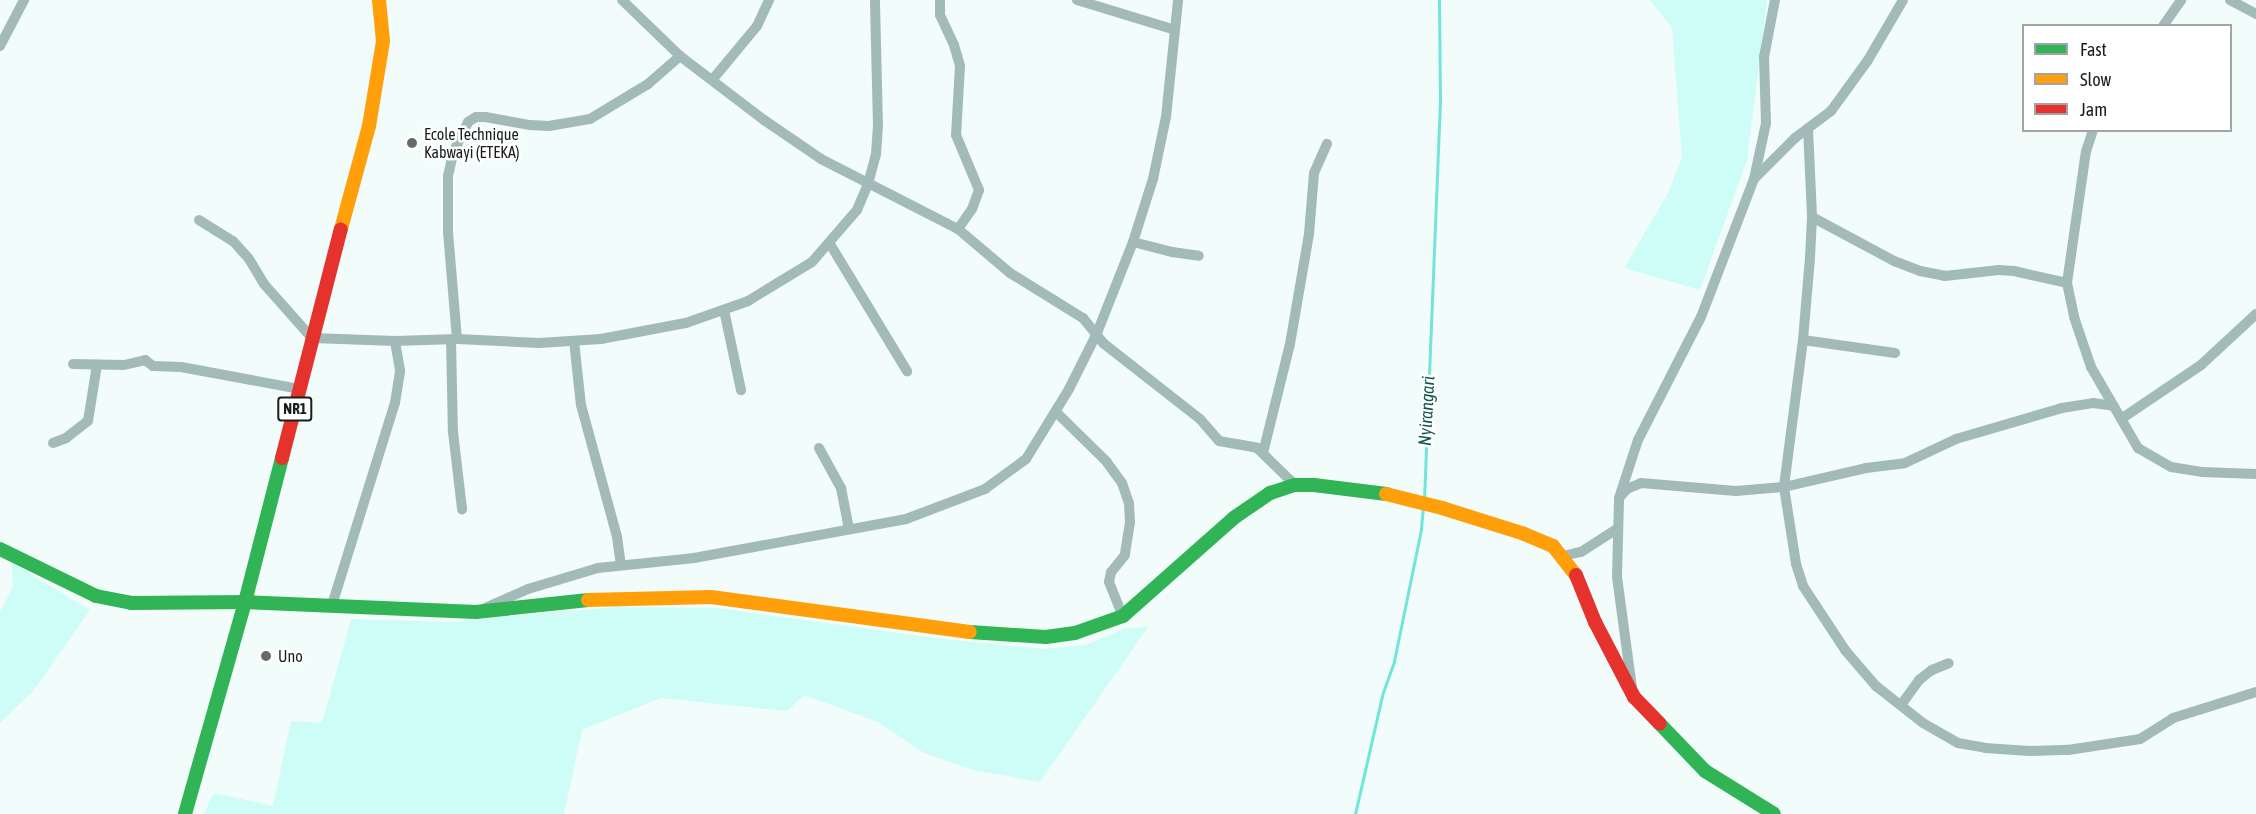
<!DOCTYPE html>
<style>
body{margin:0}
#map{position:relative;width:2256px;height:814px;overflow:hidden;background:#f2fcfa;font-family:"Asap Condensed",sans-serif}
div>[style]{position:absolute}
.green>*{inset:0;background:#cefdf7}
.stream>*{height:3px;margin:-1.5px;padding:0 1.5px;transform-origin:1.5px;border-radius:1.5px;background:#72e5db}
.street>*{height:10px;margin:-5px;padding:0 5px;transform-origin:5px;border-radius:5px;background:#a2bbb9}
.fast>*{height:14px;margin:-7px;padding:0 7px;transform-origin:7px;border-radius:7px;background:#30b455}
.slow>*{height:14px;margin:-7px;padding:0 7px;transform-origin:7px;border-radius:7px;background:#ff9f0a}
.jam>*{height:14px;margin:-7px;padding:0 7px;transform-origin:7px;border-radius:7px;background:#e5322d}
.dots>*{width:16px;height:16px;translate:-50% -50%;box-sizing:border-box;border:3px solid #fff;border-radius:50%}
span{translate:-50% -50%;white-space:nowrap;text-align:center;line-height:1.15;-webkit-text-stroke:5px #fff;paint-order:stroke}
.shield-label span{padding:2px 4px;background:#fff;border:2px solid;border-radius:4px;-webkit-text-stroke-width:0}
.shield-label{font-size:15px;color:#181d1d;font-weight:700}
.poi-label{font-size:16px;color:#181d1d}
.left{translate:0 -50%;text-align:left}
.water-label{font-size:18px;color:#145550;font-style:italic}
.legend{position:absolute;left:2022px;top:24px;width:210px;height:108px;box-sizing:border-box;background:#fff;border:2px solid #a3a5a5;margin:0;padding:8px 10px;list-style:none;font-size:18px;color:#181d1d}
.legend li{display:flex;align-items:center;gap:12px;height:30px}
.legend b{width:30px;border:2px solid #a3a5a5}
</style>
<div id="map">
<div class="green">
<div style="clip-path:polygon(1650px 0,1767px 0,1747px 160px,1700px 290px,1624px 268px,1668px 193px,1682px 157px,1672px 28px)"></div>
<div style="clip-path:polygon(12px 563px,90px 610px,34px 690px,0 723px,0 613px,13px 586px)"></div>
<div style="clip-path:polygon(615px 607px,717px 608px,935px 638px,1044px 649px,1085px 645px,1126px 628px,1148px 627px,1040px 782px,973px 770px,924px 753px,878px 722px,804px 695px,787px 711px,661px 698px,582px 730px,564px 814px,204px 814px,214px 793px,273px 806px,291px 721px,322px 723px,351px 619px,451px 622px)"></div>
</div>
<div class="stream">
<div style="left:1424px;top:499px;width:399px;rotate:-87.7deg"></div>
<div style="left:1440px;top:100px;width:100px;rotate:-90.6deg"></div>
<div style="left:1355px;top:814px;width:125px;rotate:-77.1deg"></div>
<div style="left:1383px;top:692px;width:33px;rotate:-70deg"></div>
<div style="left:1394px;top:661px;width:135px;rotate:-78.4deg"></div>
<div style="left:1421px;top:529px;width:21px;rotate:-85deg"></div>
</div>
<div class="street">
<div style="left:622px;top:0;width:81px;rotate:44deg"></div>
<div style="left:680px;top:56px;width:106px;rotate:37.3deg"></div>
<div style="left:764px;top:120px;width:69px;rotate:34.4deg"></div>
<div style="left:821px;top:159px;width:154px;rotate:27.1deg"></div>
<div style="left:958px;top:229px;width:68px;rotate:40.2deg"></div>
<div style="left:1010px;top:273px;width:86px;rotate:31.7deg"></div>
<div style="left:1083px;top:318px;width:32px;rotate:51deg"></div>
<div style="left:1103px;top:343px;width:123px;rotate:38.1deg"></div>
<div style="left:1200px;top:419px;width:29px;rotate:49deg"></div>
<div style="left:1219px;top:441px;width:39px;rotate:10deg"></div>
<div style="left:1257px;top:448px;width:53px;rotate:44.2deg"></div>
<div style="left:940px;top:0;width:15px;rotate:90deg"></div>
<div style="left:940px;top:15px;width:33px;rotate:65deg"></div>
<div style="left:954px;top:45px;width:22px;rotate:74deg"></div>
<div style="left:960px;top:66px;width:69px;rotate:93.3deg"></div>
<div style="left:956px;top:135px;width:60px;rotate:67.3deg"></div>
<div style="left:979px;top:190px;width:20px;rotate:110deg"></div>
<div style="left:972px;top:209px;width:24px;rotate:125deg"></div>
<div style="left:1077px;top:0;width:102px;rotate:17deg"></div>
<div style="left:2230px;top:0;width:30px;rotate:28deg"></div>
<div style="left:2163px;top:26px;width:32px;rotate:-55deg"></div>
<div style="left:0;top:46px;width:52px;rotate:-62.4deg"></div>
<div style="left:713px;top:79px;width:69px;rotate:-50.3deg"></div>
<div style="left:757px;top:26px;width:29px;rotate:-65deg"></div>
<div style="left:1808px;top:128px;width:89px;rotate:87.4deg"></div>
<div style="left:1812px;top:217px;width:41px;rotate:92.8deg"></div>
<div style="left:1810px;top:258px;width:82px;rotate:94.9deg"></div>
<div style="left:1803px;top:340px;width:148px;rotate:97.4deg"></div>
<div style="left:1784px;top:487px;width:78px;rotate:81.1deg"></div>
<div style="left:1796px;top:564px;width:23px;rotate:72deg"></div>
<div style="left:1803px;top:586px;width:77px;rotate:56.7deg"></div>
<div style="left:1845px;top:650px;width:48px;rotate:49.3deg"></div>
<div style="left:1876px;top:686px;width:60px;rotate:38.2deg"></div>
<div style="left:1923px;top:723px;width:40px;rotate:29.7deg"></div>
<div style="left:1958px;top:743px;width:27px;rotate:10deg"></div>
<div style="left:1985px;top:748px;width:45px;rotate:3.8deg"></div>
<div style="left:2030px;top:751px;width:38px;rotate:-2deg"></div>
<div style="left:2068px;top:750px;width:73px;rotate:-8.7deg"></div>
<div style="left:2140px;top:739px;width:39px;rotate:-32deg"></div>
<div style="left:2173px;top:718px;width:87px;rotate:-17.4deg"></div>
<div style="left:2093px;top:130px;width:22px;rotate:108deg"></div>
<div style="left:2086px;top:151px;width:133px;rotate:98.2deg"></div>
<div style="left:2067px;top:283px;width:35px;rotate:78deg"></div>
<div style="left:2074px;top:317px;width:53px;rotate:71.2deg"></div>
<div style="left:2091px;top:367px;width:94px;rotate:59.9deg"></div>
<div style="left:2138px;top:448px;width:38px;rotate:30deg"></div>
<div style="left:2171px;top:467px;width:31px;rotate:9deg"></div>
<div style="left:2202px;top:472px;width:54px;rotate:2.1deg"></div>
<div style="left:1754px;top:179px;width:58px;rotate:-45deg"></div>
<div style="left:1795px;top:138px;width:45px;rotate:-36.9deg"></div>
<div style="left:1831px;top:111px;width:63px;rotate:-54deg"></div>
<div style="left:1868px;top:60px;width:69px;rotate:-59.7deg"></div>
<div style="left:1812px;top:217px;width:93px;rotate:28.2deg"></div>
<div style="left:1894px;top:261px;width:28px;rotate:21deg"></div>
<div style="left:1920px;top:271px;width:25px;rotate:11deg"></div>
<div style="left:1945px;top:276px;width:54px;rotate:-6.3deg"></div>
<div style="left:1999px;top:270px;width:15px;rotate:4deg"></div>
<div style="left:2014px;top:271px;width:54px;rotate:12.8deg"></div>
<div style="left:199px;top:220px;width:40px;rotate:32deg"></div>
<div style="left:233px;top:241px;width:24px;rotate:48deg"></div>
<div style="left:249px;top:259px;width:29px;rotate:59deg"></div>
<div style="left:264px;top:284px;width:72px;rotate:48.4deg"></div>
<div style="left:312px;top:338px;width:83px;rotate:2.1deg"></div>
<div style="left:395px;top:341px;width:62px;rotate:-1.8deg"></div>
<div style="left:457px;top:339px;width:82px;rotate:2.8deg"></div>
<div style="left:539px;top:343px;width:62px;rotate:-3.7deg"></div>
<div style="left:601px;top:339px;width:86px;rotate:-10.7deg"></div>
<div style="left:686px;top:323px;width:66px;rotate:-19.5deg"></div>
<div style="left:748px;top:301px;width:75px;rotate:-31.4deg"></div>
<div style="left:812px;top:262px;width:69px;rotate:-49.1deg"></div>
<div style="left:857px;top:210px;width:28px;rotate:-67deg"></div>
<div style="left:868px;top:184px;width:31px;rotate:-75deg"></div>
<div style="left:876px;top:154px;width:28px;rotate:-86deg"></div>
<div style="left:878px;top:126px;width:126px;rotate:-91.4deg"></div>
<div style="left:1133px;top:242px;width:40px;rotate:14.4deg"></div>
<div style="left:1172px;top:252px;width:27px;rotate:8deg"></div>
<div style="left:830px;top:244px;width:149px;rotate:58.8deg"></div>
<div style="left:724px;top:310px;width:82px;rotate:78deg"></div>
<div style="left:457px;top:339px;width:108px;rotate:-94.8deg"></div>
<div style="left:448px;top:231px;width:55px;rotate:-90deg"></div>
<div style="left:448px;top:176px;width:26px;rotate:-77deg"></div>
<div style="left:454px;top:151px;width:32px;rotate:-64deg"></div>
<div style="left:468px;top:122px;width:9px;rotate:-32deg"></div>
<div style="left:476px;top:117px;width:9px"></div>
<div style="left:485px;top:117px;width:46px;rotate:10.1deg"></div>
<div style="left:530px;top:125px;width:19px;rotate:3deg"></div>
<div style="left:549px;top:126px;width:42px;rotate:-9.7deg"></div>
<div style="left:590px;top:119px;width:68px;rotate:-31.1deg"></div>
<div style="left:648px;top:84px;width:43px;rotate:-41.2deg"></div>
<div style="left:451px;top:340px;width:92px;rotate:88.8deg"></div>
<div style="left:453px;top:432px;width:78px;rotate:83.3deg"></div>
<div style="left:1803px;top:340px;width:93px;rotate:8deg"></div>
<div style="left:574px;top:341px;width:64px;rotate:83.8deg"></div>
<div style="left:581px;top:405px;width:137px;rotate:74.7deg"></div>
<div style="left:617px;top:537px;width:27px;rotate:82deg"></div>
<div style="left:73px;top:364px;width:51px;rotate:1.1deg"></div>
<div style="left:124px;top:365px;width:22px;rotate:-13deg"></div>
<div style="left:145px;top:360px;width:10px;rotate:37deg"></div>
<div style="left:153px;top:366px;width:28px;rotate:2deg"></div>
<div style="left:181px;top:367px;width:121px;rotate:10.5deg"></div>
<div style="left:1056px;top:412px;width:70px;rotate:44.4deg"></div>
<div style="left:1106px;top:461px;width:27px;rotate:54deg"></div>
<div style="left:1122px;top:483px;width:21px;rotate:71deg"></div>
<div style="left:1129px;top:503px;width:19px;rotate:87deg"></div>
<div style="left:1130px;top:522px;width:33px;rotate:99deg"></div>
<div style="left:1125px;top:555px;width:22px;rotate:129deg"></div>
<div style="left:1111px;top:572px;width:10px;rotate:101deg"></div>
<div style="left:1109px;top:582px;width:37px;rotate:68deg"></div>
<div style="left:2121px;top:419px;width:97px;rotate:-34deg"></div>
<div style="left:2201px;top:365px;width:75px;rotate:-42.8deg"></div>
<div style="left:53px;top:443px;width:14px;rotate:-21deg"></div>
<div style="left:66px;top:438px;width:28px;rotate:-38deg"></div>
<div style="left:88px;top:421px;width:57px;rotate:-80.9deg"></div>
<div style="left:819px;top:448px;width:46px;rotate:61.2deg"></div>
<div style="left:841px;top:488px;width:42px;rotate:79deg"></div>
<div style="left:1263px;top:453px;width:112px;rotate:-76.1deg"></div>
<div style="left:1290px;top:344px;width:112px;rotate:-80.2deg"></div>
<div style="left:1309px;top:234px;width:61px;rotate:-85.3deg"></div>
<div style="left:1314px;top:173px;width:32px;rotate:-66deg"></div>
<div style="left:1619px;top:498px;width:12px;rotate:-48deg"></div>
<div style="left:1627px;top:489px;width:15px;rotate:-23deg"></div>
<div style="left:1641px;top:483px;width:95px;rotate:4.8deg"></div>
<div style="left:1736px;top:491px;width:48px;rotate:-4.8deg"></div>
<div style="left:1784px;top:487px;width:84px;rotate:-13deg"></div>
<div style="left:1866px;top:468px;width:39px;rotate:-7deg"></div>
<div style="left:1905px;top:463px;width:56px;rotate:-25.2deg"></div>
<div style="left:1956px;top:439px;width:110px;rotate:-16.3deg"></div>
<div style="left:2062px;top:408px;width:31px;rotate:-9deg"></div>
<div style="left:2093px;top:403px;width:21px;rotate:8deg"></div>
<div style="left:1563px;top:556px;width:18px;rotate:-13deg"></div>
<div style="left:1581px;top:552px;width:43px;rotate:-32.6deg"></div>
<div style="left:332px;top:605px;width:212px;rotate:-72.7deg"></div>
<div style="left:395px;top:403px;width:33px;rotate:-81deg"></div>
<div style="left:400px;top:370px;width:29px;rotate:-100deg"></div>
<div style="left:485px;top:608px;width:47px;rotate:-23.8deg"></div>
<div style="left:528px;top:589px;width:73px;rotate:-16.7deg"></div>
<div style="left:598px;top:568px;width:97px;rotate:-5.9deg"></div>
<div style="left:694px;top:558px;width:216px;rotate:-10.4deg"></div>
<div style="left:906px;top:519px;width:85px;rotate:-20.8deg"></div>
<div style="left:985px;top:489px;width:51px;rotate:-36.2deg"></div>
<div style="left:1026px;top:459px;width:82px;rotate:-58.4deg"></div>
<div style="left:1069px;top:389px;width:63px;rotate:-63.4deg"></div>
<div style="left:1097px;top:333px;width:98px;rotate:-68.4deg"></div>
<div style="left:1133px;top:242px;width:66px;rotate:-72.4deg"></div>
<div style="left:1153px;top:179px;width:63px;rotate:-78.2deg"></div>
<div style="left:1166px;top:117px;width:118px;rotate:-84.1deg"></div>
<div style="left:1632px;top:688px;width:112px;rotate:-97.7deg"></div>
<div style="left:1617px;top:577px;width:79px;rotate:-88.5deg"></div>
<div style="left:1619px;top:498px;width:61px;rotate:-71.9deg"></div>
<div style="left:1638px;top:440px;width:138px;rotate:-62.9deg"></div>
<div style="left:1701px;top:317px;width:148px;rotate:-69deg"></div>
<div style="left:1754px;top:179px;width:57px;rotate:-77.9deg"></div>
<div style="left:1766px;top:123px;width:66px;rotate:-91.7deg"></div>
<div style="left:1764px;top:57px;width:58px;rotate:-79.1deg"></div>
<div style="left:1901px;top:705px;width:31px;rotate:-54deg"></div>
<div style="left:1919px;top:680px;width:16px;rotate:-38deg"></div>
<div style="left:1932px;top:670px;width:18px;rotate:-22deg"></div>
</div>
<div class="fast">
<div style="left:0;top:549px;width:107px;rotate:26.1deg"></div>
<div style="left:96px;top:596px;width:36px;rotate:11deg"></div>
<div style="left:131px;top:603px;width:114px;rotate:-0.5deg"></div>
<div style="left:245px;top:602px;width:231px;rotate:2.5deg"></div>
<div style="left:476px;top:612px;width:113px;rotate:-6.1deg"></div>
<div style="left:970px;top:632px;width:76px;rotate:3.8deg"></div>
<div style="left:1046px;top:637px;width:29px;rotate:-8deg"></div>
<div style="left:1075px;top:633px;width:51px;rotate:-19.5deg"></div>
<div style="left:1123px;top:616px;width:149px;rotate:-41.5deg"></div>
<div style="left:1235px;top:517px;width:42px;rotate:-34.4deg"></div>
<div style="left:1270px;top:493px;width:26px;rotate:-18deg"></div>
<div style="left:1295px;top:485px;width:19px"></div>
<div style="left:1314px;top:485px;width:73px;rotate:7.1deg"></div>
<div style="left:1660px;top:724px;width:65px;rotate:46.2deg"></div>
<div style="left:1705px;top:771px;width:81px;rotate:31.9deg"></div>
<div style="left:185px;top:814px;width:220px;rotate:-74.2deg"></div>
<div style="left:245px;top:602px;width:149px;rotate:-75.6deg"></div>
</div>
<div class="slow">
<div style="left:341px;top:229px;width:107px;rotate:-74.8deg"></div>
<div style="left:369px;top:126px;width:86px;rotate:-80.6deg"></div>
<div style="left:383px;top:41px;width:41px;rotate:-95.6deg"></div>
<div style="left:1386px;top:494px;width:58px;rotate:14deg"></div>
<div style="left:1442px;top:508px;width:84px;rotate:17.4deg"></div>
<div style="left:1522px;top:533px;width:34px;rotate:23deg"></div>
<div style="left:1553px;top:546px;width:37px;rotate:52deg"></div>
<div style="left:588px;top:600px;width:123px;rotate:-1.4deg"></div>
<div style="left:711px;top:597px;width:261px;rotate:7.7deg"></div>
</div>
<div class="jam">
<div style="left:282px;top:458px;width:236px;rotate:-75.6deg"></div>
<div style="left:1576px;top:575px;width:51px;rotate:68deg"></div>
<div style="left:1595px;top:622px;width:85px;rotate:62.5deg"></div>
<div style="left:1634px;top:697px;width:37px;rotate:46deg"></div>
</div>
<div class="dots">
<div style="left:412px;top:143px;background:#646b6a"></div>
<div style="left:266px;top:656px;background:#646b6a"></div>
</div>
<div class="shield-label">
<span style="left:295px;top:409px">NR1</span>
</div>
<div class="poi-label">
<span class="left" style="left:424px;top:143px">Ecole Technique<br>Kabwayi (ETEKA)</span>
<span class="left" style="left:278px;top:656px">Uno</span>
</div>
<div class="water-label">
<span style="left:1427px;top:411px;rotate:-87deg">Nyirangari</span>
</div>
<ul class="legend">
<li><b style="height:8px;background:#30b455"></b>Fast</li>
<li><b style="height:8px;background:#ff9f0a"></b>Slow</li>
<li><b style="height:8px;background:#e5322d"></b>Jam</li>
</ul>
</div>
